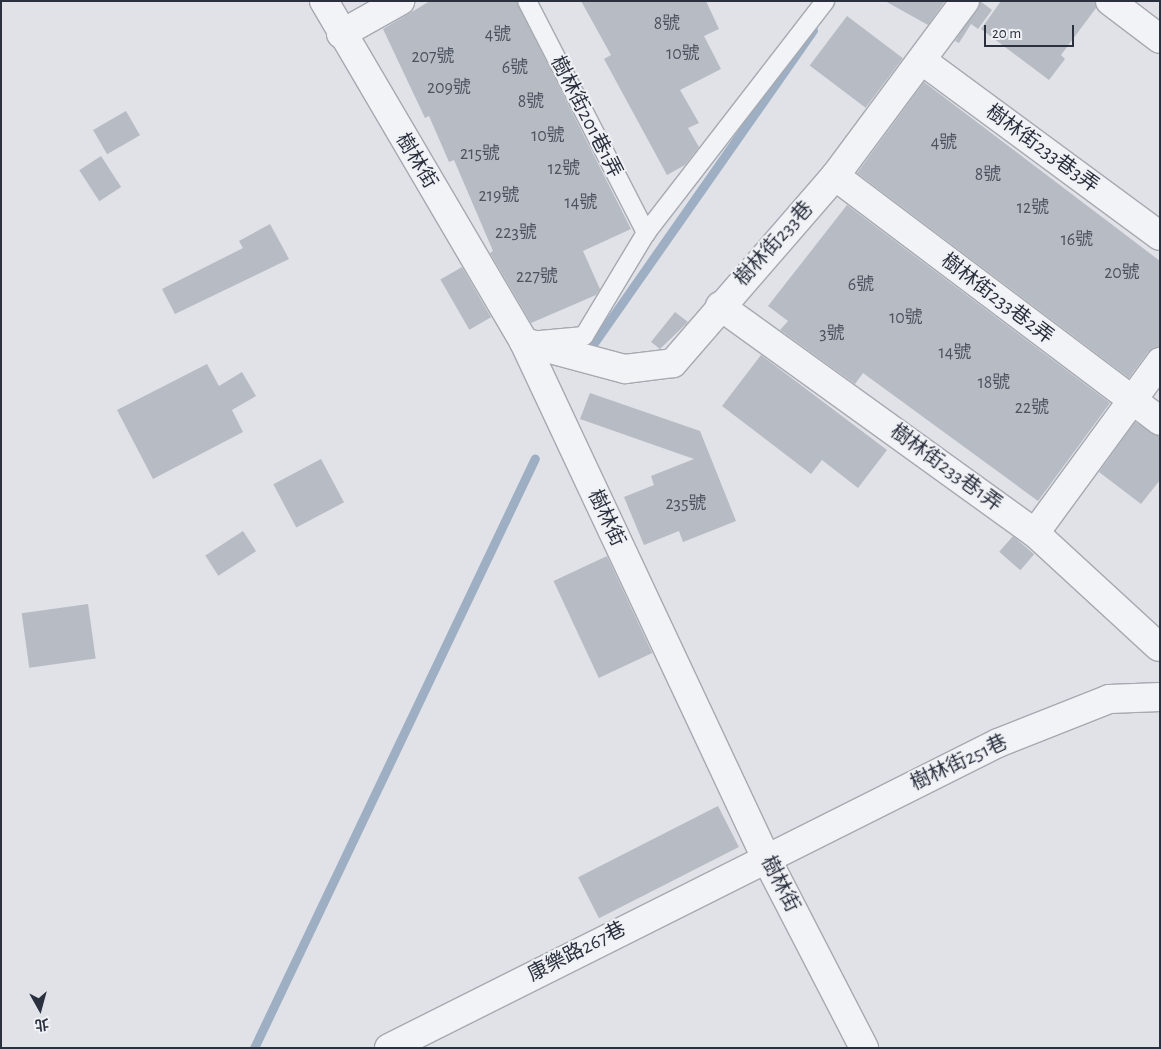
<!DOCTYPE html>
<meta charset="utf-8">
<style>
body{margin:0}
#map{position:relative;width:1161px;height:1049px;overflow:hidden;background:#e0e2e7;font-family:"Alegreya Sans","Noto Sans TC",sans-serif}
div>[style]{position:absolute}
.stream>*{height:9px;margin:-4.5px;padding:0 4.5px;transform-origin:4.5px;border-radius:4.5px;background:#9eafc4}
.building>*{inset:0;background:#b7bbc4;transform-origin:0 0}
.roads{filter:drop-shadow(1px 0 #a6a9b1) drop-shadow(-1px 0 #a6a9b1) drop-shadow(0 1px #a6a9b1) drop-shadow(0 -1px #a6a9b1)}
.service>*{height:18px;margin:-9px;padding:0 9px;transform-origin:9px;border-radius:9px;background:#f2f3f6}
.minor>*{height:28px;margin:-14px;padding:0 14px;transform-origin:14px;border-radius:14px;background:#f2f3f6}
span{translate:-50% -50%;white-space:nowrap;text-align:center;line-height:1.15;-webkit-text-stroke:4px #eff1f5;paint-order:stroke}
.number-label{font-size:18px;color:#4d535f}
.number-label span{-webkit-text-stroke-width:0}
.street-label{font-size:20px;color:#2a303d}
.frame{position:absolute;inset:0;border:2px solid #2a303d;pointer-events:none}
.north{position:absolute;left:15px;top:984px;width:50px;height:50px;-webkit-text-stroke:4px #eff1f5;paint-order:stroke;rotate:173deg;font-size:14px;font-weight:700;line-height:20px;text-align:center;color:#2a303d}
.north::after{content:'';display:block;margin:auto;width:18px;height:22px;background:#2a303d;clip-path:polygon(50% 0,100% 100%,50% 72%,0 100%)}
.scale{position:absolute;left:984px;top:25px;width:90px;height:22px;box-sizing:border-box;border:2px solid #2a303d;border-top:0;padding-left:6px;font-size:15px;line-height:18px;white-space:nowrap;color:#2a303d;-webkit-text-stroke:4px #eff1f5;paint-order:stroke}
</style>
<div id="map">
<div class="stream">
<div style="left:587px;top:353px;width:394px;rotate:-55deg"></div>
<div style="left:254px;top:1048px;width:653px;rotate:-64.53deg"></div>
</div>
<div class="building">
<div style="clip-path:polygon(430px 1px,516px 1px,631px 229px,583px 251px,600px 289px,596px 295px,531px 323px,490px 253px,493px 251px,454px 160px,449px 162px,429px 116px,425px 118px,383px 29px)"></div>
<div style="clip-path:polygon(581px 1px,706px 1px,719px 29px,704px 36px,721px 69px,680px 90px,699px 123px,688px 128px,699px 147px,685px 165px,667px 175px,604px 59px,611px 55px)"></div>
<div style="clip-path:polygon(885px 1px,945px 1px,928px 25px)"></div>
<div style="clip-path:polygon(980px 1px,992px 10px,978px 29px,971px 24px,959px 43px,955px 41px)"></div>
<div style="clip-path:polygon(1001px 1px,1095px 1px,1096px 8px,1061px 55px,1065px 59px,1049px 80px,981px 29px)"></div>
<div style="left:847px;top:16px;width:70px;height:62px;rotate:37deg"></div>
<div style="clip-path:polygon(924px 82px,1160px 261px,1160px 347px,1148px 352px,1129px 378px,857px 173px)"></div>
<div style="left:126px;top:111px;width:28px;height:38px;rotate:60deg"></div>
<div style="left:101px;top:156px;width:37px;height:26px;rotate:57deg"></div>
<div style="clip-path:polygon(847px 205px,1110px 403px,1038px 501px,863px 373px,855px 384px,780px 330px,788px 321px,768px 306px)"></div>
<div style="clip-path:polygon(270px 224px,289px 259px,175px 314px,162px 289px,243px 248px,239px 241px)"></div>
<div style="left:462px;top:267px;width:58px;height:25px;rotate:60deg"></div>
<div style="clip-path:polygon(675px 312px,688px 322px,660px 349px,651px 342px)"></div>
<div style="clip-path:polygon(761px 355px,887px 450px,858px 488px,822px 460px,811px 474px,722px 406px)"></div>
<div style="clip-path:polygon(207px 364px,219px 386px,242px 372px,256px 396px,232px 410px,243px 432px,153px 479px,117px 410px)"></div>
<div style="clip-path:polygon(590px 393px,700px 431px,736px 521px,683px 542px,679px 531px,644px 545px,624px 497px,654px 485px,651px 476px,694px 459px,580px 419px)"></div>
<div style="clip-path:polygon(1135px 422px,1160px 436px,1160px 480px,1141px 504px,1099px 472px)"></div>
<div style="left:321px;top:459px;width:49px;height:54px;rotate:62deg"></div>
<div style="left:243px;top:531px;width:24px;height:45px;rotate:57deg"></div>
<div style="left:1013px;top:536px;width:28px;height:21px;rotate:41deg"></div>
<div style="left:607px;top:556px;width:107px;height:59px;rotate:65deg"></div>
<div style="left:88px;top:604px;width:55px;height:67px;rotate:82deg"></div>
<div style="left:718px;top:806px;width:46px;height:157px;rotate:63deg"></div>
</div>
<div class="roads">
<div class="service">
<div style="left:527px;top:1px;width:261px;rotate:62.8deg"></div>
<div style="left:540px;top:340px;width:44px;rotate:-5.2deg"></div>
<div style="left:584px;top:336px;width:120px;rotate:-59deg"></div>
<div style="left:646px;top:233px;width:293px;rotate:-52.3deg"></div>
</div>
<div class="minor">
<div style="left:324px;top:1px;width:395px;rotate:59.6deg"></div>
<div style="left:524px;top:342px;width:568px;rotate:64.88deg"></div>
<div style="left:765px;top:856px;width:216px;rotate:62.7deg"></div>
<div style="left:1110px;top:1px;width:63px;rotate:37.2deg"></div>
<div style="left:341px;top:34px;width:68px;rotate:-29.2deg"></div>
<div style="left:924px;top:62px;width:293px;rotate:36.4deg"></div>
<div style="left:835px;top:176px;width:407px;rotate:37deg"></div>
<div style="left:720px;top:306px;width:388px;rotate:35.8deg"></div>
<div style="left:1035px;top:533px;width:168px;rotate:42.6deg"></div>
<div style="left:524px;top:342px;width:105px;rotate:15deg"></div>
<div style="left:625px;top:369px;width:48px;rotate:-7.1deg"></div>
<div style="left:673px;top:363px;width:247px;rotate:-49.1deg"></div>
<div style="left:835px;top:176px;width:218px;rotate:-53.4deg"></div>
<div style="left:1035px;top:533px;width:212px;rotate:-53.8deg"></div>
<div style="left:389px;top:1048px;width:681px;rotate:-26.6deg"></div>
<div style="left:998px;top:743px;width:119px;rotate:-21.6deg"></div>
<div style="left:1109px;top:699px;width:51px;rotate:-2.2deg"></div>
</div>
</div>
<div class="number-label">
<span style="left:667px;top:24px">8號</span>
<span style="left:498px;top:35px">4號</span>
<span style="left:683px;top:54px">10號</span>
<span style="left:433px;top:57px">207號</span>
<span style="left:515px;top:68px">6號</span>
<span style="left:449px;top:88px">209號</span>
<span style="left:531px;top:102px">8號</span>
<span style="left:548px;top:136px">10號</span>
<span style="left:944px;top:143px">4號</span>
<span style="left:480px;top:154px">215號</span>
<span style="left:564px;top:169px">12號</span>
<span style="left:988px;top:175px">8號</span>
<span style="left:499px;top:196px">219號</span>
<span style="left:581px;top:203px">14號</span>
<span style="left:1033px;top:208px">12號</span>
<span style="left:516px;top:233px">223號</span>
<span style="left:1077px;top:240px">16號</span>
<span style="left:1122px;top:273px">20號</span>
<span style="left:537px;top:277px">227號</span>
<span style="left:861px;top:285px">6號</span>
<span style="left:906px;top:318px">10號</span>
<span style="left:832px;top:334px">3號</span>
<span style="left:955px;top:353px">14號</span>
<span style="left:994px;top:383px">18號</span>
<span style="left:1032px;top:408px">22號</span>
<span style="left:686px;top:504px">235號</span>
</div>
<div class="street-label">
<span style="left:586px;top:117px;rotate:63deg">樹林街201巷1弄</span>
<span style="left:1042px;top:149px;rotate:36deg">樹林街233巷3弄</span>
<span style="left:416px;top:161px;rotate:59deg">樹林街</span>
<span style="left:774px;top:244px;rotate:-48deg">樹林街233巷</span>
<span style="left:997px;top:299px;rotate:37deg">樹林街233巷2弄</span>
<span style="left:946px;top:468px;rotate:36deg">樹林街233巷1弄</span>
<span style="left:606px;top:518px;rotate:65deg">樹林街</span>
<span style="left:959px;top:763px;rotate:-25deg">樹林街251巷</span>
<span style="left:780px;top:884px;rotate:63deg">樹林街</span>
<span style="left:577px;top:952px;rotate:-27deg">康樂路267巷</span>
</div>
<div class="frame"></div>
<div class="north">北</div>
<div class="scale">20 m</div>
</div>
